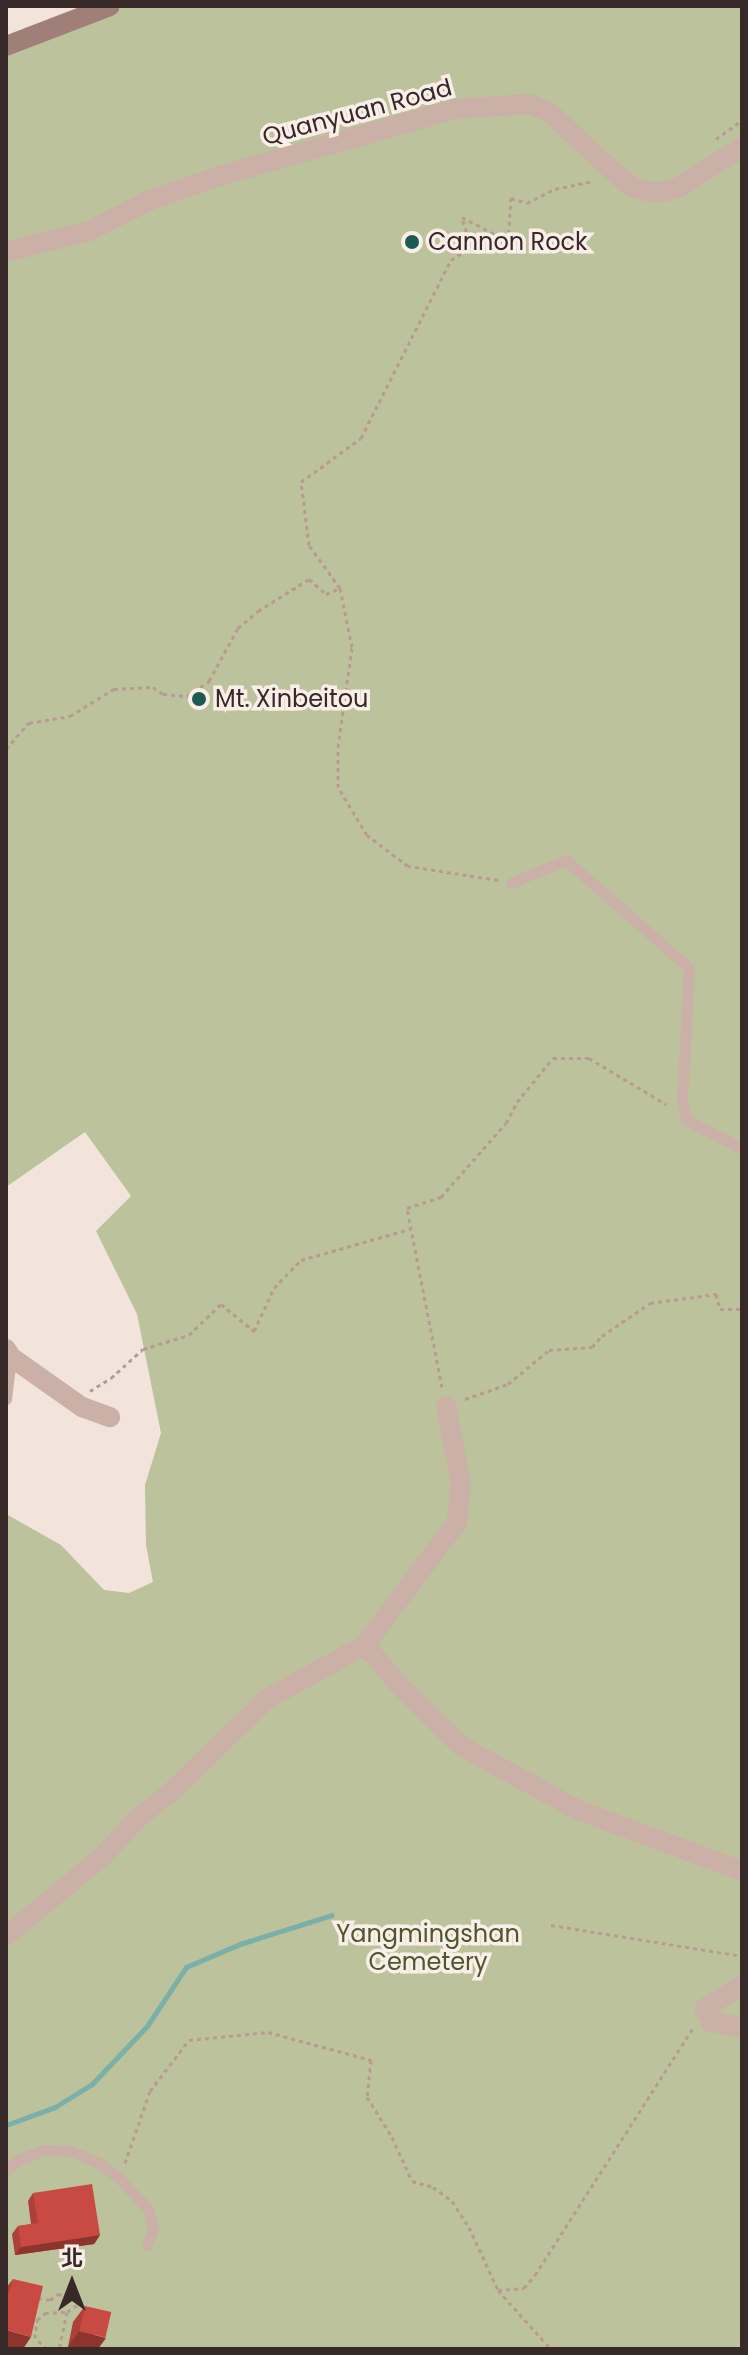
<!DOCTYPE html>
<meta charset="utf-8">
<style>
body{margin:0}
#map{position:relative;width:748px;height:2355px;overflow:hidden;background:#f2e3db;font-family:Poppins,"Noto Sans TC",sans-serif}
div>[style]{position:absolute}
.green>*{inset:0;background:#bcc29b}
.stream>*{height:5px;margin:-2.5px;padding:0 2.5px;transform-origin:2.5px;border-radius:2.5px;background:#79b0a8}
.path>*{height:3px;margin-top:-1.5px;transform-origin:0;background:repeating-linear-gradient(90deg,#b79a91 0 4px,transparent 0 8px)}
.lane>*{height:11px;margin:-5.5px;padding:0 5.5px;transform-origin:5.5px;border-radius:5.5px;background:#cbb0a7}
.street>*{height:20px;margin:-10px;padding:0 10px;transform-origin:10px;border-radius:10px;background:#cbb0a7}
.secondary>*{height:20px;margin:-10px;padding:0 10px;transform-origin:10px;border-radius:10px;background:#9f7f78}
.wall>*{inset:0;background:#ad4039}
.shaded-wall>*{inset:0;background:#8d342e}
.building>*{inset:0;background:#c94a42;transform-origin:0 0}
.dots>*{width:22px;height:22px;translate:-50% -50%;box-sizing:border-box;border:4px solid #faeee8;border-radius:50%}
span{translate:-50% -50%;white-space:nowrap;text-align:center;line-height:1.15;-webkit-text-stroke:7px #faeee8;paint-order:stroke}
.street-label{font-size:24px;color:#372928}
.poi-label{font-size:24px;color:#372928}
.left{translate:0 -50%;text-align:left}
.park-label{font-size:24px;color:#4e562b}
.frame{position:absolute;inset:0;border:8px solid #372928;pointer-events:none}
.north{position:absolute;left:32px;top:2243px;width:80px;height:80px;-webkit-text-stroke:6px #faeee8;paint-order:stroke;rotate:0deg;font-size:22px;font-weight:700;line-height:32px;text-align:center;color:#372928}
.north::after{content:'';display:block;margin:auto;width:28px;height:36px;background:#372928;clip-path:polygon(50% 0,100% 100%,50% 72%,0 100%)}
</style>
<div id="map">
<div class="green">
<div style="clip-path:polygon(126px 6px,742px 6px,742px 2349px,6px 2349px,6px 1514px,61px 1545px,104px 1590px,129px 1593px,153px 1582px,146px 1545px,145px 1485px,161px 1433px,137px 1314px,96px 1231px,131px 1196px,85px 1132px,6px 1187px,6px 51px)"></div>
</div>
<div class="stream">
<div style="left:6px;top:2125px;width:52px;rotate:-20.2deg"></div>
<div style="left:55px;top:2107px;width:44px;rotate:-31.9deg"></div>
<div style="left:92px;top:2084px;width:80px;rotate:-46.5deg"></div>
<div style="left:147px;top:2026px;width:71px;rotate:-56.5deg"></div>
<div style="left:186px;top:1967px;width:59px;rotate:-23.1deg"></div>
<div style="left:240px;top:1944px;width:96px;rotate:-17.5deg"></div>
</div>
<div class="path">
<div style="left:716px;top:139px;width:32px;rotate:-36deg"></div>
<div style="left:187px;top:696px;width:27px;rotate:-34deg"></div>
<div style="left:209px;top:681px;width:60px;rotate:-61.3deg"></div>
<div style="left:238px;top:628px;width:26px;rotate:-40deg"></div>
<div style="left:258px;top:611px;width:60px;rotate:-32.1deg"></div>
<div style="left:309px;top:579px;width:23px;rotate:41deg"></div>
<div style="left:326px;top:594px;width:15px;rotate:-23deg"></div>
<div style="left:6px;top:749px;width:35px;rotate:-49deg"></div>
<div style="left:29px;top:723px;width:42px;rotate:-9.7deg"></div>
<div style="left:70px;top:716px;width:52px;rotate:-31.5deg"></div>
<div style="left:114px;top:689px;width:39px;rotate:-3deg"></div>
<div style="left:153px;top:687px;width:12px;rotate:35deg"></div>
<div style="left:163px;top:694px;width:25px;rotate:5deg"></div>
<div style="left:498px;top:880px;width:91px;rotate:-171.2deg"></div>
<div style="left:408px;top:866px;width:51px;rotate:-142.9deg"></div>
<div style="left:367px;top:835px;width:56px;rotate:-121.1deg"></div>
<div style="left:338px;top:787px;width:40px;rotate:-90deg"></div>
<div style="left:338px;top:747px;width:101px;rotate:-82deg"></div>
<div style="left:352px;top:647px;width:60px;rotate:-101.5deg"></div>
<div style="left:340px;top:588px;width:53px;rotate:-125.8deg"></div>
<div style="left:309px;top:545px;width:64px;rotate:-97.2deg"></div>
<div style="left:301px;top:482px;width:74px;rotate:-36.3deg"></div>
<div style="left:361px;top:438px;width:199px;rotate:-63.2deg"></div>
<div style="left:451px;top:260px;width:24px;rotate:-33deg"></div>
<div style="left:471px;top:247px;width:31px;rotate:-107deg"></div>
<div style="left:462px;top:217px;width:52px;rotate:27.6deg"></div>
<div style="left:508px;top:241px;width:43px;rotate:-86deg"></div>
<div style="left:511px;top:198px;width:17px;rotate:17deg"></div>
<div style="left:527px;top:203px;width:31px;rotate:-27deg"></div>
<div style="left:555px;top:189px;width:40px;rotate:-12deg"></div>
<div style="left:442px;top:1387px;width:182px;rotate:-101.1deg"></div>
<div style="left:407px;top:1208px;width:36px;rotate:-18deg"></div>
<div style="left:441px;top:1197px;width:98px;rotate:-48.7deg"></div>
<div style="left:506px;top:1123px;width:24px;rotate:-62deg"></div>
<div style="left:517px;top:1102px;width:57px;rotate:-50.7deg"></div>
<div style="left:553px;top:1058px;width:36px"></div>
<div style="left:589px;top:1058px;width:90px;rotate:30.9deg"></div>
<div style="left:90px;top:1391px;width:25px;rotate:-32deg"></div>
<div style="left:111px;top:1378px;width:43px;rotate:-42.2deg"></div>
<div style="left:143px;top:1349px;width:48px;rotate:-16.9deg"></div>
<div style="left:189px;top:1335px;width:45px;rotate:-44.1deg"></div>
<div style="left:221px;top:1304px;width:43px;rotate:39.3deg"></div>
<div style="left:254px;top:1331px;width:47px;rotate:-65.1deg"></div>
<div style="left:274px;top:1288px;width:39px;rotate:-46deg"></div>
<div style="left:301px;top:1260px;width:113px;rotate:-15.9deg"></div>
<div style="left:465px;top:1399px;width:46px;rotate:-19.2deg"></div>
<div style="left:508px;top:1384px;width:53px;rotate:-39.7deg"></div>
<div style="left:549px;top:1350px;width:43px;rotate:-4deg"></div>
<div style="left:592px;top:1347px;width:15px;rotate:-48deg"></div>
<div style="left:602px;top:1336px;width:58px;rotate:-34.5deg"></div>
<div style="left:650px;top:1303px;width:67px;rotate:-7.8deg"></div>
<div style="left:716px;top:1294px;width:16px;rotate:75deg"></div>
<div style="left:720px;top:1309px;width:22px"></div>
<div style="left:551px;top:1925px;width:193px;rotate:9.2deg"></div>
<div style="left:125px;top:2163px;width:76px;rotate:-70.9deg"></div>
<div style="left:150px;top:2091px;width:64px;rotate:-52.6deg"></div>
<div style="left:189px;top:2040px;width:79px;rotate:-5.8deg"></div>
<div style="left:268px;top:2032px;width:107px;rotate:15.2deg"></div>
<div style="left:371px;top:2060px;width:37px;rotate:96deg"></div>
<div style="left:367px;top:2097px;width:47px;rotate:58deg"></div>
<div style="left:392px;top:2137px;width:48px;rotate:65.6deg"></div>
<div style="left:412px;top:2181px;width:22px;rotate:16deg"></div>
<div style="left:433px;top:2187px;width:24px;rotate:36deg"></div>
<div style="left:452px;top:2201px;width:31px;rotate:57deg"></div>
<div style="left:469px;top:2227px;width:69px;rotate:65.3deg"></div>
<div style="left:498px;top:2290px;width:79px;rotate:48.1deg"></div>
<div style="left:498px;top:2290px;width:26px;rotate:-4deg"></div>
<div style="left:524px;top:2288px;width:17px;rotate:-50deg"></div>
<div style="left:535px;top:2275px;width:293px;rotate:-57.4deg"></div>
<div style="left:38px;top:2298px;width:12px;rotate:9deg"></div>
<div style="left:50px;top:2300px;width:10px;rotate:-37deg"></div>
<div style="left:58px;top:2294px;width:14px;rotate:12deg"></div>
<div style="left:72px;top:2297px;width:9px;rotate:58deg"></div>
<div style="left:77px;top:2305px;width:12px;rotate:145deg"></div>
<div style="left:67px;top:2312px;width:38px;rotate:102deg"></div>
<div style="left:47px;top:2349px;width:16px;rotate:-137deg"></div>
<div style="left:35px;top:2338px;width:18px;rotate:-84deg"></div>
<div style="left:37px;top:2320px;width:11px;rotate:-41deg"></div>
<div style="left:45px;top:2313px;width:22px;rotate:-3deg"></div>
</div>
<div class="lane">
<div style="left:511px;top:883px;width:60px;rotate:-22.7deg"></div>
<div style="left:566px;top:860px;width:164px;rotate:41.3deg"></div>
<div style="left:689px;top:968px;width:133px;rotate:93deg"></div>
<div style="left:682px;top:1101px;width:19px;rotate:78deg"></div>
<div style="left:686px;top:1120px;width:63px;rotate:26.6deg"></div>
<div style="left:6px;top:1399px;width:42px;rotate:-83.2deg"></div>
<div style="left:6px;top:2170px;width:16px;rotate:-40deg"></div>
<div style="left:18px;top:2160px;width:28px;rotate:-21deg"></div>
<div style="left:44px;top:2150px;width:27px;rotate:2deg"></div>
<div style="left:71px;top:2151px;width:30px;rotate:23deg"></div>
<div style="left:99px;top:2163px;width:25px;rotate:37deg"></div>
<div style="left:119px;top:2178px;width:42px;rotate:46.9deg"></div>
<div style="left:148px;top:2209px;width:21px;rotate:76deg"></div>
<div style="left:153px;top:2229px;width:17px;rotate:111deg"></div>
</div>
<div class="street">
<div style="left:6px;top:252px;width:86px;rotate:-14.2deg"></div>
<div style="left:89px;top:231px;width:66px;rotate:-27deg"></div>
<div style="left:148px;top:201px;width:72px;rotate:-19.4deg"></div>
<div style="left:216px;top:177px;width:248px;rotate:-15.9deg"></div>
<div style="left:454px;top:109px;width:75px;rotate:-3.8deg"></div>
<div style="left:529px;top:104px;width:22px;rotate:22deg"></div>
<div style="left:549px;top:112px;width:94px;rotate:42.8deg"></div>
<div style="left:618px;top:176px;width:19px;rotate:36deg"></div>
<div style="left:633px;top:187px;width:18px;rotate:16deg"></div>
<div style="left:650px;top:192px;width:13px"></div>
<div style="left:663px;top:192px;width:19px;rotate:-18deg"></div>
<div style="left:681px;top:186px;width:72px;rotate:-32.6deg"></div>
<div style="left:6px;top:1349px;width:9px;rotate:58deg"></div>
<div style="left:11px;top:1357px;width:87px;rotate:35.2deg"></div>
<div style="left:82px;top:1407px;width:30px;rotate:20deg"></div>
<div style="left:446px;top:1406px;width:78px;rotate:79deg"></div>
<div style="left:461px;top:1483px;width:39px;rotate:96deg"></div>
<div style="left:457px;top:1522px;width:154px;rotate:126.8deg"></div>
<div style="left:365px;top:1645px;width:52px;rotate:49.6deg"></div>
<div style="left:399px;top:1685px;width:87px;rotate:44.5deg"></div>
<div style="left:461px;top:1746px;width:133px;rotate:28.7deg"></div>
<div style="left:578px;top:1810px;width:175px;rotate:20.4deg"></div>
<div style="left:6px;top:1936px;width:124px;rotate:-39.5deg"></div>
<div style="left:102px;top:1857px;width:54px;rotate:-47.2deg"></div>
<div style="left:139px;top:1817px;width:42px;rotate:-38.2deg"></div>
<div style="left:172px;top:1791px;width:132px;rotate:-44.1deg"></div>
<div style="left:267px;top:1699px;width:112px;rotate:-28.9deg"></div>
<div style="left:742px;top:1985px;width:44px;rotate:148.1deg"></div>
<div style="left:705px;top:2008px;width:15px;rotate:67deg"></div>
<div style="left:711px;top:2022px;width:31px;rotate:9deg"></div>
</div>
<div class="secondary">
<div style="left:6px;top:46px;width:111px;rotate:-21deg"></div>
</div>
<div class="wall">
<div style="clip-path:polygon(33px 2193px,100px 2235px,94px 2244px,15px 2255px,12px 2234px,18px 2226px,31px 2224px,28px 2201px)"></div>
<div style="clip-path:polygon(13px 2279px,6px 2349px,6px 2288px)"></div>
<div style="clip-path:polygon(85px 2306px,98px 2349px,76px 2349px,68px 2347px,73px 2322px)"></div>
</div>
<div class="shaded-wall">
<div style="clip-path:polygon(100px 2235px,94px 2244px,15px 2255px,21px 2247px)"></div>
<div style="clip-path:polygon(6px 2330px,31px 2337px,23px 2349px,6px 2349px)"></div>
<div style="clip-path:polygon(79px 2331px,106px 2338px,98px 2349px,76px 2349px,68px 2347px)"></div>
</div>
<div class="building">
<div style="clip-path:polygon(92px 2184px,100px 2235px,21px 2247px,18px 2226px,38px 2223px,33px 2193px)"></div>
<div style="clip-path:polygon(13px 2279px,43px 2286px,31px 2337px,6px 2330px,6px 2292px,9px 2292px)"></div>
<div style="left:85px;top:2306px;width:27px;height:26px;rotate:13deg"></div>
</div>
<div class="dots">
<div style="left:412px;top:242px;background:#1c5a52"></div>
<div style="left:199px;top:699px;background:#1c5a52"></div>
</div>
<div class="street-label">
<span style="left:357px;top:112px;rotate:-15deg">Quanyuan Road</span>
</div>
<div class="poi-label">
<span class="left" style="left:428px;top:242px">Cannon Rock</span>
<span class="left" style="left:215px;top:699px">Mt. Xinbeitou</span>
</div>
<div class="park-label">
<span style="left:428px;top:1948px">Yangmingshan<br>Cemetery</span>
</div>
<div class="frame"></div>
<div class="north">北</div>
</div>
